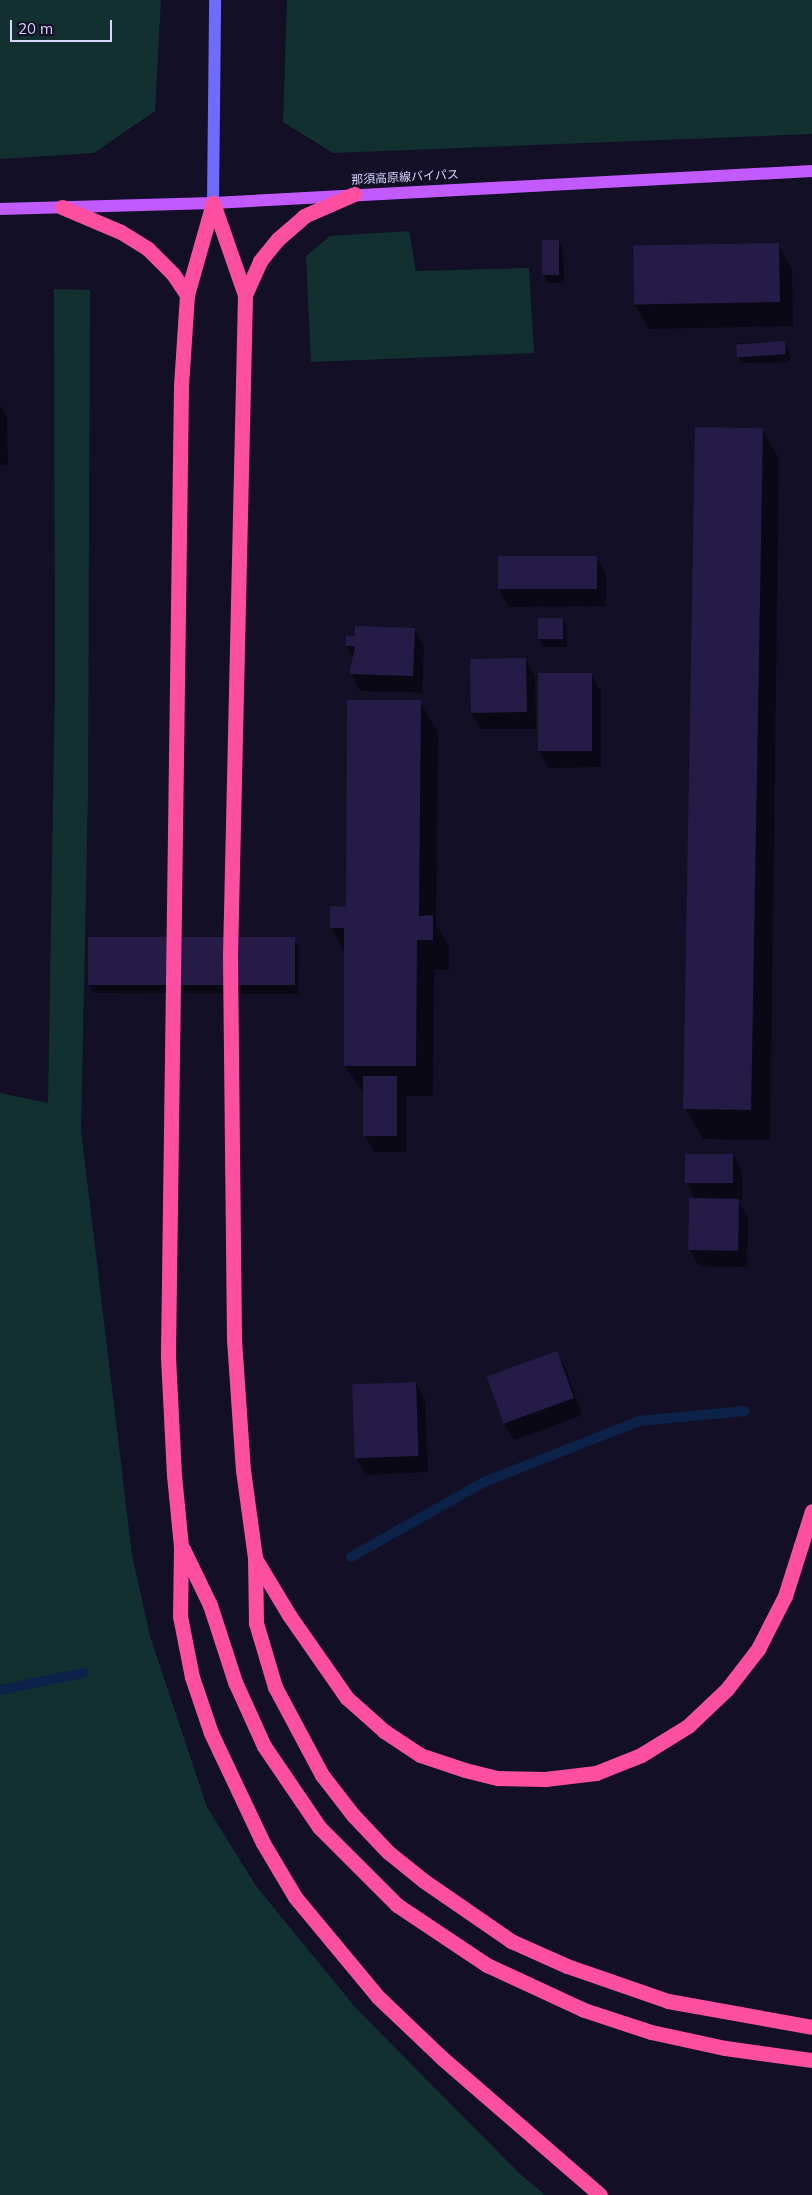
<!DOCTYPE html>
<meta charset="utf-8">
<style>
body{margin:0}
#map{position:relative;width:812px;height:2195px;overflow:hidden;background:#130f26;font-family:Mulish,"Noto Sans JP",sans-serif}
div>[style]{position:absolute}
.green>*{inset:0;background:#12302f}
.shadow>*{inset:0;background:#0007}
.stream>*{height:10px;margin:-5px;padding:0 5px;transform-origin:5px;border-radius:5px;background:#0c2248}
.building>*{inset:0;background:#241b47;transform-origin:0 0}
.secondary>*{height:12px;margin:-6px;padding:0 6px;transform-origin:6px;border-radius:6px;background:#6f6bff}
.primary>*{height:12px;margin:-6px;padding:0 6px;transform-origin:6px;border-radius:6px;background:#c25bff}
.highway>*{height:15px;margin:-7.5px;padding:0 7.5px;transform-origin:7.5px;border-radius:7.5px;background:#ff4fa3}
span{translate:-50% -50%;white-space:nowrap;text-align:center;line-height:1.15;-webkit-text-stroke:4px #130f26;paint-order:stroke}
.street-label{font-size:12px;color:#d9d4ff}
.scale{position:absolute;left:10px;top:20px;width:102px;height:22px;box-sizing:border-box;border:2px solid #d9d4ff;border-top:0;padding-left:6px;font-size:15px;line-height:18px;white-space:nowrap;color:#d9d4ff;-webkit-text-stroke:4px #130f26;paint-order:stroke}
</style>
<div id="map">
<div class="green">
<div style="clip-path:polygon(0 0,161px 0,155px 111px,94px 153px,0 159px)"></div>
<div style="clip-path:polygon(287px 0,812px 0,812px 134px,333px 153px,283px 122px)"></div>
<div style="clip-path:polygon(409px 231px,416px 271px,529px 268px,534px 353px,311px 362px,306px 256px,330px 236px)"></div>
<div style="clip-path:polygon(54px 289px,90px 290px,88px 794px,81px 1130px,132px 1555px,150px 1636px,207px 1807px,256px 1886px,355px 2007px,519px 2173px,545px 2195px,0 2195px,0 1093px,48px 1103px,55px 684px)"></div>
</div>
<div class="shadow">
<div style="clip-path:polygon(559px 241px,563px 249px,564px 283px,549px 283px,544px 275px,543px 242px)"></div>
<div style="clip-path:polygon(778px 245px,792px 269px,793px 326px,649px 329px,635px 305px,634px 248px)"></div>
<div style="clip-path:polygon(784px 342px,789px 350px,790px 362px,742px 363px,737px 355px,737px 343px)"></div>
<div style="clip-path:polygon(0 406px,7px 417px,8px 464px,0 465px)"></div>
<div style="clip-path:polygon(762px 429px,779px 459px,770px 1140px,703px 1139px,686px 1109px)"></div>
<div style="clip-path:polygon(596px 557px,606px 574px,606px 606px,509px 607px,499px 590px,499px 558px)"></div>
<div style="clip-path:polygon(563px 619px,567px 628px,567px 647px,544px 647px,539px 639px)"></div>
<div style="clip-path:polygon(414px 629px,424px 646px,422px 693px,360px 691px,351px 674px,351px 662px,354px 660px,346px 646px)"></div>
<div style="clip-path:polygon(526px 660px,535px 676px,536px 729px,481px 729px,471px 713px)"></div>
<div style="clip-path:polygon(591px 674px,601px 691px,601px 767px,549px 768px,539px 751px)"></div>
<div style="clip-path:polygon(420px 702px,438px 732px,436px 924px,449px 947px,449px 970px,434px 970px,433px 1096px,406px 1096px,406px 1152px,374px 1152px,365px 1135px,365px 1096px,345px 1066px,345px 953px,331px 927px,347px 908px)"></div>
<div style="clip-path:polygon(294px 940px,299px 948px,298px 994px,93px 993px,88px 985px)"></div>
<div style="clip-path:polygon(686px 1155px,733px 1155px,742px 1172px,742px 1200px,738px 1200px,748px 1217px,747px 1267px,699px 1266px,689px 1249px,696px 1200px,687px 1183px)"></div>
<div style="clip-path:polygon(556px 1352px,566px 1369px,582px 1415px,514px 1440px,504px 1423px)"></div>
<div style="clip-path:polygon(416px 1383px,425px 1400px,428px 1472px,366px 1475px,356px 1458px)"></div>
</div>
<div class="stream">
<div style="left:351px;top:1557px;width:153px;rotate:-29.4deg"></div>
<div style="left:484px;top:1482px;width:167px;rotate:-21.5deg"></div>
<div style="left:639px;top:1421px;width:106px;rotate:-5.4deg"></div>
<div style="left:0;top:1690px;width:85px;rotate:-11.6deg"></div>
</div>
<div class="building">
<div style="left:542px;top:240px;width:17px;height:35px"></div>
<div style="left:779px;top:243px;width:59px;height:146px;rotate:89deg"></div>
<div style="left:785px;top:341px;width:13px;height:49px;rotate:86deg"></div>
<div style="left:695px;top:427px;width:68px;height:682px;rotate:1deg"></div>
<div style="left:597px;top:556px;width:33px;height:99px;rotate:90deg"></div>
<div style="left:538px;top:618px;width:25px;height:21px"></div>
<div style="clip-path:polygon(355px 626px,415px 628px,413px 676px,349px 674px,355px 646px,345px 646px,346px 636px,355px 636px)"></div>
<div style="left:526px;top:658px;width:54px;height:56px;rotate:89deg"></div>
<div style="left:538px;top:673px;width:54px;height:78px"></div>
<div style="clip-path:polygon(347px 700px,421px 700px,419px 916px,433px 915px,433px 940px,417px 940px,416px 1066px,344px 1066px,344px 928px,330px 928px,330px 906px,346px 907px)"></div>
<div style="left:88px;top:937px;width:207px;height:48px"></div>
<div style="left:363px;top:1076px;width:34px;height:60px"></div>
<div style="left:685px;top:1154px;width:48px;height:29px"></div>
<div style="left:689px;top:1198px;width:50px;height:52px;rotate:1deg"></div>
<div style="left:557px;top:1351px;width:50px;height:75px;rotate:70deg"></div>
<div style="left:416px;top:1382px;width:74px;height:64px;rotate:88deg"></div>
</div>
<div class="secondary">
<div style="left:213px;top:203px;width:203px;rotate:-89.4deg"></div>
</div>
<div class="primary">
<div style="left:0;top:209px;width:213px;rotate:-1.6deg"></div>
<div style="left:213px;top:203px;width:600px;rotate:-3.06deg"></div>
</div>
<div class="highway">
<div style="left:213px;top:203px;width:97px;rotate:70.8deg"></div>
<div style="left:245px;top:295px;width:662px;rotate:91.3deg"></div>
<div style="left:230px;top:957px;width:382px;rotate:89.4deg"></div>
<div style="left:234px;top:1339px;width:131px;rotate:86.1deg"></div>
<div style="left:243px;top:1470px;width:89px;rotate:82.2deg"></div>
<div style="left:255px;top:1558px;width:65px;rotate:89.1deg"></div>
<div style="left:256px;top:1623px;width:67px;rotate:73.5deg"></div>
<div style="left:275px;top:1687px;width:100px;rotate:61.9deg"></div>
<div style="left:322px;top:1775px;width:51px;rotate:52.2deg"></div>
<div style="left:353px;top:1815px;width:51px;rotate:46.6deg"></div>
<div style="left:388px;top:1852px;width:46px;rotate:38.9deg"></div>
<div style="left:424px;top:1881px;width:106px;rotate:34.6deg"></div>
<div style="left:511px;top:1941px;width:61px;rotate:24.1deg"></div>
<div style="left:567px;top:1966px;width:107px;rotate:19.1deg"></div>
<div style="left:668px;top:2001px;width:146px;rotate:10.2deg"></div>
<div style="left:213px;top:203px;width:96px;rotate:105.8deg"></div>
<div style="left:187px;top:295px;width:91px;rotate:93.8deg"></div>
<div style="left:181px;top:386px;width:971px;rotate:90.77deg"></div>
<div style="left:168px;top:1357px;width:118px;rotate:87.1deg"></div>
<div style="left:174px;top:1475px;width:71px;rotate:84.4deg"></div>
<div style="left:181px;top:1546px;width:70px;rotate:90.8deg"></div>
<div style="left:180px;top:1616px;width:62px;rotate:78.9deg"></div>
<div style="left:192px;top:1677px;width:59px;rotate:71.3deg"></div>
<div style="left:211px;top:1733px;width:122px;rotate:64.7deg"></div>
<div style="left:263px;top:1843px;width:63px;rotate:59.3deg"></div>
<div style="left:295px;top:1897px;width:130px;rotate:50.3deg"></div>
<div style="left:378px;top:1997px;width:88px;rotate:43.6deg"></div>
<div style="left:442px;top:2058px;width:209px;rotate:40.9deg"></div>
<div style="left:62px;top:207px;width:64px;rotate:23deg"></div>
<div style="left:121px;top:232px;width:32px;rotate:32deg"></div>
<div style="left:148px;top:249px;width:35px;rotate:45deg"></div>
<div style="left:173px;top:274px;width:25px;rotate:56deg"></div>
<div style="left:245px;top:295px;width:37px;rotate:-66deg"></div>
<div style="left:260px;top:261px;width:28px;rotate:-51deg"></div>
<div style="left:278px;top:239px;width:35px;rotate:-41deg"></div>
<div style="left:304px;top:216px;width:55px;rotate:-23.7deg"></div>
<div style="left:183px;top:1549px;width:62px;rotate:64.3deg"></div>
<div style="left:210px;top:1605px;width:81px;rotate:72deg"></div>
<div style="left:235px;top:1682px;width:70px;rotate:65.6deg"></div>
<div style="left:264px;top:1746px;width:98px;rotate:55.8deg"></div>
<div style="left:319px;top:1827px;width:110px;rotate:45deg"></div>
<div style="left:397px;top:1905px;width:108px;rotate:33.7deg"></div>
<div style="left:487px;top:1965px;width:107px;rotate:24.9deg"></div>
<div style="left:584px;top:2010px;width:71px;rotate:18.2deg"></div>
<div style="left:651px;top:2032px;width:76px;rotate:12.2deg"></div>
<div style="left:725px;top:2048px;width:88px;rotate:7.9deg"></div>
<div style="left:256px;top:1560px;width:64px;rotate:59deg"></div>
<div style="left:289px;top:1615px;width:101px;rotate:55.1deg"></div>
<div style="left:347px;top:1698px;width:50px;rotate:41.7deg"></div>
<div style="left:384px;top:1731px;width:43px;rotate:33.7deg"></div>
<div style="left:420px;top:1755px;width:47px;rotate:18.4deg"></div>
<div style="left:465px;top:1770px;width:34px;rotate:14deg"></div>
<div style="left:498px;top:1778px;width:47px;rotate:1.2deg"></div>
<div style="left:545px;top:1779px;width:51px;rotate:-6.7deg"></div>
<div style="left:596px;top:1773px;width:48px;rotate:-21.8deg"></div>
<div style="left:641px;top:1755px;width:55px;rotate:-31.7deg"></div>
<div style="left:688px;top:1726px;width:54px;rotate:-43.5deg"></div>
<div style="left:727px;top:1689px;width:51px;rotate:-52.2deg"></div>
<div style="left:758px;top:1649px;width:59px;rotate:-63deg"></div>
<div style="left:785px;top:1596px;width:89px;rotate:-72.4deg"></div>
</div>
<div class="street-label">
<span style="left:405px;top:177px;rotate:-3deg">那須高原線バイパス</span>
</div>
<div class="scale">20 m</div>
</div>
